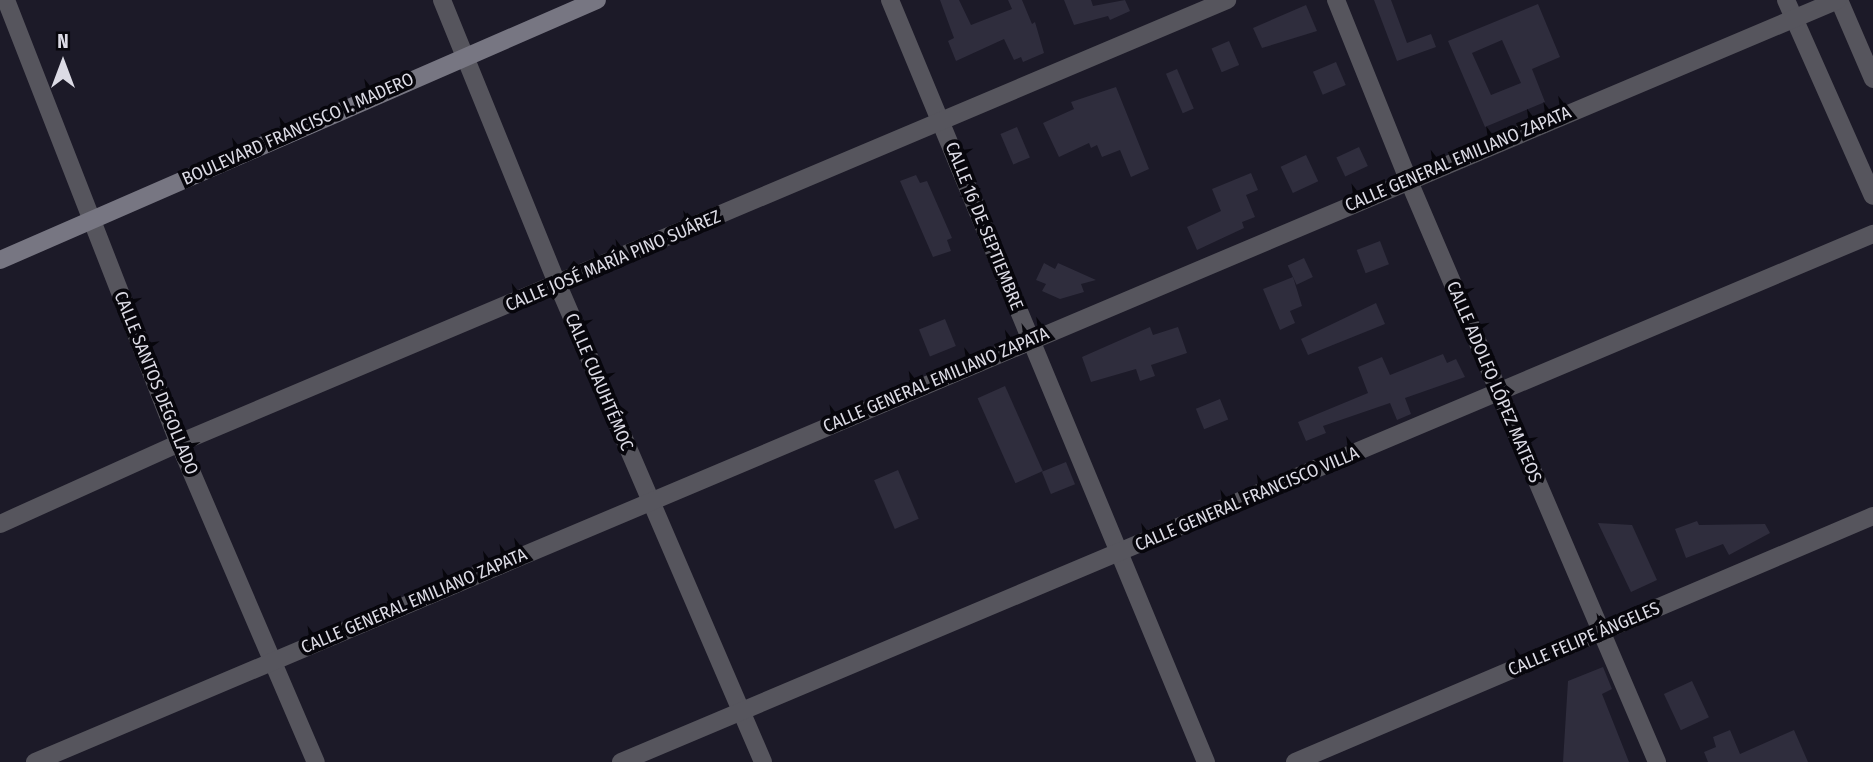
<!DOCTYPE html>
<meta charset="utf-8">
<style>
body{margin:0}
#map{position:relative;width:1873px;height:762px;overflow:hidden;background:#1c1a28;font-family:"Fira Sans Condensed",sans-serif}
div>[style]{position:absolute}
.building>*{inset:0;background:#2f2d3d;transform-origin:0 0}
.street>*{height:18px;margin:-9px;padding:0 9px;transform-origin:9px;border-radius:9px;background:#56555d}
.secondary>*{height:18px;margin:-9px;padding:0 9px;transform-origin:9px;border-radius:9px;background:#777682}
span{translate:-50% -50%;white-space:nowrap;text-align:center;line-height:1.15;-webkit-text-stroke:7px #07060c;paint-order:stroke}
.street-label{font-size:18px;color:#dcdbe5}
.north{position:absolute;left:28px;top:28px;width:70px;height:70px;-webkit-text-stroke:5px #07060c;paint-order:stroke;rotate:0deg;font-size:19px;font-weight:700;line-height:28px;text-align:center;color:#dcdbe5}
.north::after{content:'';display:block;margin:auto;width:24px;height:32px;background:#dcdbe5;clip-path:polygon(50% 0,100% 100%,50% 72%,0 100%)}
</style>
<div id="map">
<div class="building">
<div style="clip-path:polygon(940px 0,959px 0,971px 25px,1012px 9px,1008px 0,1022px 0,1032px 24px,1035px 22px,1044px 53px,1023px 62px,1021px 57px,1014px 60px,1004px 39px,956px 61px,948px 41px,954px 38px)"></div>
<div style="clip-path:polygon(1064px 0,1091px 0,1093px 6px,1125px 0,1130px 11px,1110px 20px,1108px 16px,1074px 25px)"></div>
<div style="clip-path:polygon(1374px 0,1391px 0,1407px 43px,1431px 34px,1436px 47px,1397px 61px)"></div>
<div style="clip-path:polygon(evenodd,1538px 4px,1560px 57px,1532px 69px,1545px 102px,1485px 127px,1448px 41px,1538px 4px,1502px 40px,1521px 83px,1491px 95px,1472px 53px,1502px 40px)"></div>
<div style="clip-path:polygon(1306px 5px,1317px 31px,1262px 48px,1253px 28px)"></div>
<div style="left:1229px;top:41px;width:26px;height:19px;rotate:67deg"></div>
<div style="left:1336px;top:62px;width:25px;height:25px;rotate:67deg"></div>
<div style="left:1177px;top:69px;width:43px;height:12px;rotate:67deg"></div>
<div style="clip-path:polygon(1116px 87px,1149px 169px,1131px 177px,1120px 150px,1102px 157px,1097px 145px,1091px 148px,1089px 143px,1059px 157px,1043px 123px,1074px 109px,1071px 102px)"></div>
<div style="left:1017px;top:127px;width:33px;height:18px;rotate:67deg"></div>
<div style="left:1359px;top:147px;width:21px;height:25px;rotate:65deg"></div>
<div style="left:1306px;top:155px;width:29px;height:28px;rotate:65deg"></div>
<div style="clip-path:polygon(1251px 173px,1258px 190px,1246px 195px,1255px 217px,1242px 222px,1244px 228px,1197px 250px,1187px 227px,1221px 211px,1212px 189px)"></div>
<div style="clip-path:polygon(916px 175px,920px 183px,927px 181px,952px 238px,947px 240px,951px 251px,933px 257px,900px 181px)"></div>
<div style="left:1380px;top:241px;width:25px;height:25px;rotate:69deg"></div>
<div style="left:1304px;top:258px;width:21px;height:18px;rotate:65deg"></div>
<div style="clip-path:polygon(1044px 263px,1055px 269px,1058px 263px,1096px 280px,1081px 284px,1084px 292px,1060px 299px,1042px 291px,1046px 284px,1036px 280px)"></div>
<div style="clip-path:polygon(1293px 277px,1302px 306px,1290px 311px,1295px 323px,1280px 330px,1263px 289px)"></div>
<div style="clip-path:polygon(1376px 303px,1385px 324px,1308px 355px,1301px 339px)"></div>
<div style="left:945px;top:319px;width:29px;height:28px;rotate:68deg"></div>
<div style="clip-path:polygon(1150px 327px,1153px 335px,1178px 327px,1187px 353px,1151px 365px,1155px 376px,1140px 381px,1136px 369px,1091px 382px,1082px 357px)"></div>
<div style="clip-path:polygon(1443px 354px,1447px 363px,1456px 359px,1465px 377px,1405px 398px,1411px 414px,1397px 420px,1390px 403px,1323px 426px,1326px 433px,1306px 441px,1298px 422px,1368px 393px,1358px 367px,1382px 357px,1390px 375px)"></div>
<div style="left:1005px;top:386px;width:93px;height:30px;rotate:66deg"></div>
<div style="left:1220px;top:399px;width:22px;height:26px;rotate:68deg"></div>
<div style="left:1066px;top:462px;width:24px;height:26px;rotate:68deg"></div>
<div style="left:898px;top:470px;width:53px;height:26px;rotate:67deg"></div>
<div style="clip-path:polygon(1697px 521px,1699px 525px,1765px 524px,1770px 533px,1729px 555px,1723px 544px,1686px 558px,1675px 529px)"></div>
<div style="clip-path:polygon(1598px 523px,1632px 525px,1657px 580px,1631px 592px)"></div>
<div style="clip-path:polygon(1603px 667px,1612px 689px,1602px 694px,1629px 762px,1563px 762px,1568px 681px)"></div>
<div style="left:1692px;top:681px;width:40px;height:31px;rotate:65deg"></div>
<div style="clip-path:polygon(1730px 730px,1740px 754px,1794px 730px,1808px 762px,1708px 762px,1704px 752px,1716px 747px,1713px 737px)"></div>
</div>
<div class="street">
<div style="left:6px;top:0;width:476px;rotate:68.7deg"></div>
<div style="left:179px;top:443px;width:347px;rotate:66.8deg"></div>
<div style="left:442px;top:0;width:308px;rotate:67.9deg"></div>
<div style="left:558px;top:285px;width:519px;rotate:66.74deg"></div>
<div style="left:890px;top:0;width:825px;rotate:67.48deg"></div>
<div style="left:1336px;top:0;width:193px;rotate:68.1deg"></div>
<div style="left:1408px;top:179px;width:634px;rotate:66.87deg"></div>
<div style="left:1786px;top:0;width:214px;rotate:66.1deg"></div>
<div style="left:1839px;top:0;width:86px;rotate:66.7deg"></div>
<div style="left:0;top:524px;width:196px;rotate:-24.3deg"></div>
<div style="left:179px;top:443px;width:1138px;rotate:-22.91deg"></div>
<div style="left:35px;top:762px;width:1957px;rotate:-22.91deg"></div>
<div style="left:621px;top:762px;width:1359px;rotate:-22.87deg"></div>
<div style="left:1295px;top:762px;width:628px;rotate:-23.05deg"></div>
</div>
<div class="secondary">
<div style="left:0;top:260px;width:651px;rotate:-23.53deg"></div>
</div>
<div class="street-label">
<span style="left:298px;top:129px;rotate:-24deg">BOULEVARD FRANCISCO I. MADERO</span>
<span style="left:1458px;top:159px;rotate:-23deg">CALLE GENERAL EMILIANO ZAPATA</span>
<span style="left:984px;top:226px;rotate:68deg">CALLE 16 DE SEPTIEMBRE</span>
<span style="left:613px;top:261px;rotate:-23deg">CALLE JOSÉ MARÍA PINO SUÁREZ</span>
<span style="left:936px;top:380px;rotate:-23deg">CALLE GENERAL EMILIANO ZAPATA</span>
<span style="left:599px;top:382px;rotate:67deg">CALLE CUAUHTÉMOC</span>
<span style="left:1494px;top:382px;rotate:67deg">CALLE ADOLFO LÓPEZ MATEOS</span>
<span style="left:156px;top:383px;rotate:68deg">CALLE SANTOS DEGOLLADO</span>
<span style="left:1247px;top:499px;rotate:-23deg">CALLE GENERAL FRANCISCO VILLA</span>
<span style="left:414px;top:601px;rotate:-23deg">CALLE GENERAL EMILIANO ZAPATA</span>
<span style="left:1584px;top:639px;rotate:-23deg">CALLE FELIPE ÁNGELES</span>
</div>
<div class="north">N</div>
</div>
